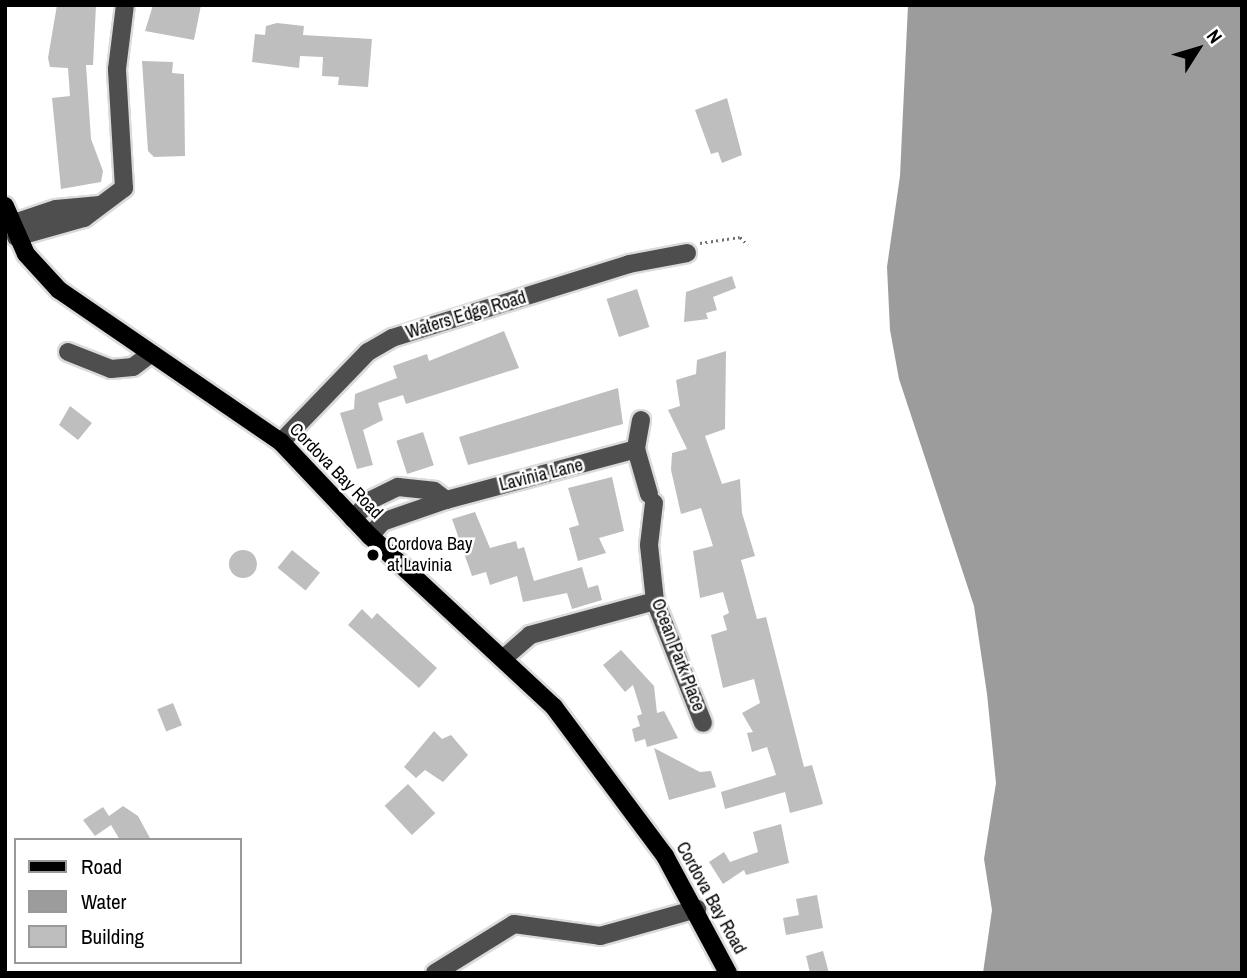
<!DOCTYPE html>
<style>
body{margin:0}
#map{position:relative;width:1247px;height:978px;overflow:hidden;background:#fff;font-family:"Archivo Narrow",sans-serif}
div>[style]{position:absolute}
.water>*{inset:0;background:#9c9c9c}
.building>*{inset:0;background:#bebebe;transform-origin:0 0}
.round{border-radius:50%}
.path>*{height:2.5px;margin-top:-1.25px;transform-origin:0;background:repeating-linear-gradient(90deg,#707070 0 2px,transparent 0 5.5px)}
.roads{filter:drop-shadow(2px 0 #dbdbdb) drop-shadow(-2px 0 #dbdbdb) drop-shadow(0 2px #dbdbdb) drop-shadow(0 -2px #dbdbdb)}
.minor>*{height:18px;margin:-9px;padding:0 9px;transform-origin:9px;border-radius:9px;background:#4e4e4e}
.major>*{height:18px;margin:-9px;padding:0 9px;transform-origin:9px;border-radius:9px;background:#000}
.dots>*{width:19px;height:19px;translate:-50% -50%;box-sizing:border-box;border:4px solid #fff;border-radius:50%}
span{translate:-50% -50%;white-space:nowrap;text-align:center;line-height:1.15;-webkit-text-stroke:5px #fff;paint-order:stroke}
.street-label{font-size:18px;color:#000}
.poi-label{font-size:18px;color:#000}
.left{translate:0 -50%;text-align:left}
.frame{position:absolute;inset:0;border:7px solid #000;pointer-events:none}
.legend{position:absolute;left:14px;top:838px;width:228px;height:126px;box-sizing:border-box;background:#fff;border:2px solid #999;margin:0;padding:9px 12px;list-style:none;font-size:21px;color:#000}
.legend li{display:flex;align-items:center;gap:14px;height:35px}
.legend b{width:35px;border:2px solid #999}
.north{position:absolute;left:1163px;top:14px;width:70px;height:70px;-webkit-text-stroke:5px #fff;paint-order:stroke;rotate:53deg;font-size:19px;font-weight:700;line-height:28px;text-align:center;color:#000}
.north::after{content:'';display:block;margin:auto;width:24px;height:32px;background:#000;clip-path:polygon(50% 0,100% 100%,50% 72%,0 100%)}
</style>
<div id="map">
<div class="water">
<div style="clip-path:polygon(1242px 5px,1242px 973px,983px 973px,992px 910px,984px 859px,996px 783px,987px 694px,974px 606px,899px 379px,890px 330px,887px 267px,900px 176px,908px 5px)"></div>
</div>
<div class="building">
<div style="clip-path:polygon(57px 5px,96px 5px,93px 65px,86px 65px,91px 139px,103px 171px,101px 182px,61px 189px,52px 98px,70px 96px,68px 68px,50px 67px,48px 58px)"></div>
<div style="clip-path:polygon(153px 5px,201px 5px,194px 40px,145px 31px)"></div>
<div style="clip-path:polygon(277px 23px,304px 26px,303px 35px,372px 39px,368px 87px,338px 85px,339px 77px,322px 76px,323px 57px,300px 56px,299px 68px,252px 62px,255px 34px,265px 35px,266px 26px)"></div>
<div style="clip-path:polygon(142px 61px,173px 62px,172px 73px,184px 74px,185px 156px,154px 157px,148px 151px)"></div>
<div style="clip-path:polygon(727px 98px,742px 155px,722px 163px,718px 152px,711px 154px,695px 110px)"></div>
<div style="clip-path:polygon(732px 276px,736px 288px,713px 297px,717px 310px,706px 313px,708px 319px,684px 322px,686px 292px)"></div>
<div style="left:637px;top:289px;width:40px;height:32px;rotate:72deg"></div>
<div style="clip-path:polygon(504px 331px,519px 368px,406px 404px,403px 395px,378px 403px,383px 420px,363px 430px,373px 465px,357px 469px,340px 413px,354px 409px,355px 394px,397px 378px,393px 366px,427px 354px,429px 361px)"></div>
<div style="clip-path:polygon(726px 351px,725px 429px,705px 436px,722px 484px,740px 479px,742px 513px,755px 556px,741px 560px,757px 619px,766px 617px,804px 767px,812px 765px,823px 804px,790px 813px,785px 792px,725px 809px,721px 792px,776px 775px,767px 747px,752px 752px,747px 733px,753px 732px,742px 713px,760px 703px,754px 679px,723px 688px,711px 635px,727px 630px,723px 616px,729px 613px,723px 592px,700px 598px,693px 551px,713px 546px,701px 508px,681px 514px,671px 470px,672px 453px,687px 449px,668px 410px,680px 406px,676px 380px,696px 374px,697px 360px)"></div>
<div style="clip-path:polygon(618px 388px,623px 424px,468px 465px,459px 437px)"></div>
<div style="clip-path:polygon(70px 406px,92px 423px,78px 440px,59px 425px)"></div>
<div style="left:423px;top:432px;width:35px;height:28px;rotate:72deg"></div>
<div style="clip-path:polygon(612px 477px,624px 531px,599px 538px,606px 553px,578px 561px,569px 528px,579px 525px,568px 488px)"></div>
<div style="clip-path:polygon(475px 512px,490px 548px,516px 541px,518px 549px,524px 547px,534px 581px,582px 567px,588px 588px,598px 585px,602px 600px,572px 609px,567px 593px,523px 602px,517px 576px,490px 585px,486px 572px,472px 576px,452px 519px)"></div>
<div style="left:292px;top:550px;width:36px;height:23px;rotate:39deg"></div>
<div class="round" style="left:229px;top:550px;width:28px;height:28px"></div>
<div style="clip-path:polygon(362px 609px,372px 619px,377px 613px,437px 668px,419px 688px,348px 625px)"></div>
<div style="clip-path:polygon(621px 650px,654px 686px,657px 713px,664px 711px,678px 738px,647px 747px,645px 739px,635px 742px,632px 729px,640px 726px,637px 716px,642px 714px,633px 685px,625px 692px,603px 665px)"></div>
<div style="left:173px;top:703px;width:24px;height:17px;rotate:68deg"></div>
<div style="clip-path:polygon(434px 731px,442px 739px,451px 735px,468px 755px,443px 782px,425px 770px,416px 778px,404px 767px)"></div>
<div style="clip-path:polygon(654px 748px,700px 772px,711px 771px,716px 787px,669px 800px)"></div>
<div style="left:408px;top:784px;width:40px;height:32px;rotate:47deg"></div>
<div style="clip-path:polygon(123px 806px,138px 816px,151px 840px,120px 840px,111px 825px,95px 836px,83px 820px,103px 807px,109px 816px)"></div>
<div style="clip-path:polygon(781px 824px,789px 863px,746px 875px,744px 870px,723px 884px,709px 862px,724px 852px,730px 862px,758px 852px,753px 832px)"></div>
<div style="clip-path:polygon(817px 895px,823px 928px,786px 935px,783px 918px,799px 915px,796px 899px)"></div>
<div style="clip-path:polygon(823px 951px,829px 973px,810px 973px,806px 956px)"></div>
</div>
<div class="path">
<div style="left:700px;top:243px;width:40px;rotate:-8.5deg"></div>
<div style="left:740px;top:237px;width:11px;rotate:45deg"></div>
</div>
<div class="roads">
<div class="minor">
<div style="left:11px;top:224px;width:47px;rotate:-18.4deg"></div>
<div style="left:56px;top:209px;width:44px;rotate:-5.2deg"></div>
<div style="left:16px;top:237px;width:71px;rotate:-15.6deg"></div>
<div style="left:84px;top:218px;width:50px;rotate:-36.9deg"></div>
<div style="left:124px;top:188px;width:119px;rotate:-93.4deg"></div>
<div style="left:117px;top:69px;width:64px;rotate:-82.9deg"></div>
<div style="left:68px;top:352px;width:46px;rotate:21.6deg"></div>
<div style="left:111px;top:369px;width:22px;rotate:-5deg"></div>
<div style="left:133px;top:367px;width:20px;rotate:-37deg"></div>
<div style="left:641px;top:420px;width:29px;rotate:100deg"></div>
<div style="left:636px;top:449px;width:47px;rotate:73.9deg"></div>
<div style="left:281px;top:442px;width:125px;rotate:-46deg"></div>
<div style="left:368px;top:352px;width:28px;rotate:-30deg"></div>
<div style="left:392px;top:338px;width:248px;rotate:-17.3deg"></div>
<div style="left:629px;top:264px;width:59px;rotate:-10.7deg"></div>
<div style="left:654px;top:503px;width:42px;rotate:96.8deg"></div>
<div style="left:649px;top:545px;width:56px;rotate:83.9deg"></div>
<div style="left:655px;top:601px;width:131px;rotate:68.5deg"></div>
<div style="left:353px;top:519px;width:26px;rotate:-47deg"></div>
<div style="left:371px;top:500px;width:30px;rotate:-26deg"></div>
<div style="left:398px;top:487px;width:36px;rotate:6deg"></div>
<div style="left:434px;top:491px;width:15px;rotate:37deg"></div>
<div style="left:370px;top:536px;width:18px;rotate:-49deg"></div>
<div style="left:382px;top:522px;width:68px;rotate:-19deg"></div>
<div style="left:446px;top:500px;width:197px;rotate:-15deg"></div>
<div style="left:505px;top:657px;width:33px;rotate:-41deg"></div>
<div style="left:530px;top:635px;width:130px;rotate:-15.2deg"></div>
<div style="left:435px;top:973px;width:93px;rotate:-31.8deg"></div>
<div style="left:514px;top:924px;width:87px;rotate:7.9deg"></div>
<div style="left:600px;top:936px;width:101px;rotate:-15.6deg"></div>
</div>
<div class="major">
<div style="left:5px;top:206px;width:52px;rotate:66.4deg"></div>
<div style="left:26px;top:254px;width:49px;rotate:47.5deg"></div>
<div style="left:59px;top:290px;width:269px;rotate:34.4deg"></div>
<div style="left:281px;top:442px;width:129px;rotate:46.6deg"></div>
<div style="left:370px;top:536px;width:251px;rotate:42.9deg"></div>
<div style="left:554px;top:707px;width:186px;rotate:53.3deg"></div>
<div style="left:665px;top:856px;width:133px;rotate:61.7deg"></div>
</div>
</div>
<div class="dots">
<div style="left:373px;top:555px;background:#000"></div>
</div>
<div class="street-label">
<span style="left:466px;top:315px;rotate:-17deg">Waters Edge Road</span>
<span style="left:336px;top:471px;rotate:46deg">Cordova Bay Road</span>
<span style="left:541px;top:475px;rotate:-14deg">Lavinia Lane</span>
<span style="left:678px;top:655px;rotate:69deg">Ocean Park Place</span>
<span style="left:711px;top:898px;rotate:61deg">Cordova Bay Road</span>
</div>
<div class="poi-label">
<span class="left" style="left:387px;top:555px">Cordova Bay<br>at Lavinia</span>
</div>
<div class="frame"></div>
<ul class="legend">
<li><b style="height:9px;background:#000"></b>Road</li>
<li><b style="height:19px;background:#9c9c9c"></b>Water</li>
<li><b style="height:19px;background:#bebebe"></b>Building</li>
</ul>
<div class="north">N</div>
</div>
